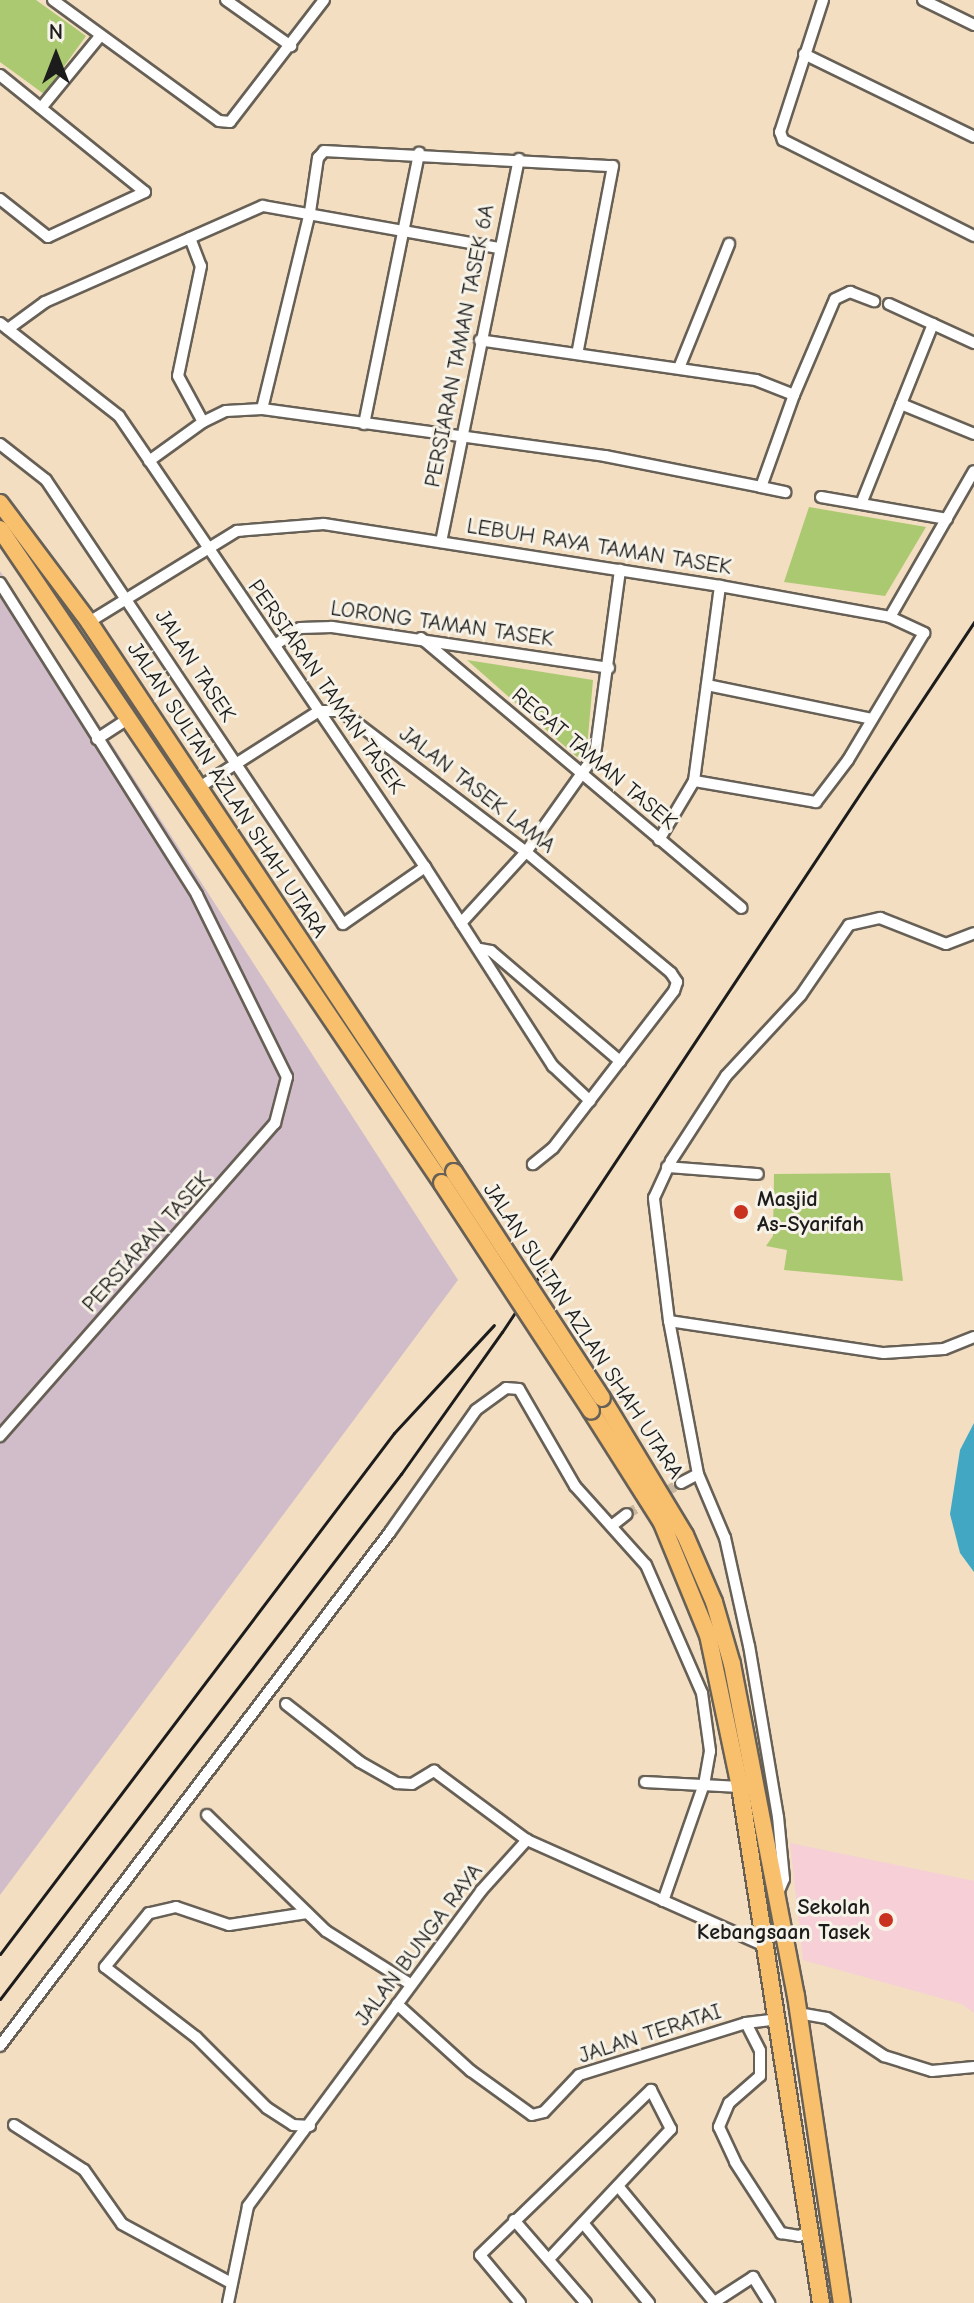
<!DOCTYPE html>
<style>
body{margin:0}
#map{position:relative;width:974px;height:2303px;overflow:hidden;background:#f3dec1;font-family:"Comic Neue",sans-serif}
div>[style]{position:absolute}
.built>*{inset:0;background:#f6cfd7}
.industrial>*{inset:0;background:#d1bdc9}
.green>*{inset:0;background:#abc970}
.water>*{inset:0;background:#42a7c2}
.street-tunnel>*{height:10px;margin-top:-5px;transform-origin:0;background:repeating-linear-gradient(90deg,#c8b7a0 0 10px,transparent 0 15px)}
.roads{filter:drop-shadow(2px 0 #676056) drop-shadow(-2px 0 #676056) drop-shadow(0 2px #676056) drop-shadow(0 -2px #676056)}
.street>*{height:10px;margin:-5px;padding:0 5px;transform-origin:5px;border-radius:5px;background:#fff}
.primary>*{height:16px;margin:-8px;padding:0 8px;transform-origin:8px;border-radius:8px;background:#f8bf6c}
.rail>*{height:3px;margin:-1.5px;padding:0 1.5px;transform-origin:1.5px;border-radius:1.5px;background:#1c1c1c}
.bridges{filter:drop-shadow(2px 0 #676056) drop-shadow(-2px 0 #676056) drop-shadow(0 2px #676056) drop-shadow(0 -2px #676056)}
.primary-bridge>*{height:16px;margin:-8px;padding:0 8px;transform-origin:8px;border-radius:8px;background:#f8bf6c}
.dots>*{width:22px;height:22px;translate:-50% -50%;box-sizing:border-box;border:4px solid #f7f3e8;border-radius:50%}
span{translate:-50% -50%;white-space:nowrap;text-align:center;line-height:1.15;-webkit-text-stroke:6px #f7f3e8;paint-order:stroke}
.street-label{font-size:22px;color:#1c1c1c}
.poi-label{font-size:22px;color:#1c1c1c;font-weight:700}
.left{translate:0 -50%;text-align:left}
.right{translate:-100% -50%;text-align:right}
.north{position:absolute;left:16px;top:16px;width:80px;height:80px;-webkit-text-stroke:6px #f7f3e8;paint-order:stroke;rotate:0deg;font-size:22px;font-weight:700;line-height:32px;text-align:center;color:#1c1c1c}
.north::after{content:'';display:block;margin:auto;width:28px;height:36px;background:#1c1c1c;clip-path:polygon(50% 0,100% 100%,50% 72%,0 100%)}
</style>
<div id="map">
<div class="built">
<div style="clip-path:polygon(790px 1843px,974px 1881px,974px 2013px,962px 2004px,803px 1960px)"></div>
</div>
<div class="industrial">
<div style="clip-path:polygon(0 571px,458px 1280px,0 1895px)"></div>
</div>
<div class="green">
<div style="clip-path:polygon(0 0,36px 0,86px 36px,44px 94px,0 62px)"></div>
<div style="clip-path:polygon(809px 507px,926px 527px,885px 596px,784px 582px)"></div>
<div style="clip-path:polygon(467px 660px,593px 680px,587px 748px,577px 757px)"></div>
<div style="clip-path:polygon(890px 1173px,903px 1281px,784px 1270px,787px 1250px,766px 1246px,773px 1236px,774px 1174px)"></div>
</div>
<div class="water">
<div style="clip-path:polygon(974px 1423px,974px 1572px,960px 1553px,950px 1514px,960px 1450px)"></div>
</div>
<div class="street-tunnel">
<div style="left:627px;top:1514px;width:62px;rotate:-29.9deg"></div>
</div>
<div class="roads">
<div class="street">
<div style="left:53px;top:0;width:205px;rotate:36.1deg"></div>
<div style="left:219px;top:121px;width:11px;rotate:5deg"></div>
<div style="left:230px;top:122px;width:154px;rotate:-52.4deg"></div>
<div style="left:226px;top:0;width:80px;rotate:35.3deg"></div>
<div style="left:823px;top:0;width:139px;rotate:108deg"></div>
<div style="left:780px;top:132px;width:9px;rotate:69deg"></div>
<div style="left:783px;top:140px;width:214px;rotate:26.7deg"></div>
<div style="left:923px;top:0;width:57px;rotate:26.1deg"></div>
<div style="left:804px;top:54px;width:189px;rotate:26deg"></div>
<div style="left:0;top:75px;width:186px;rotate:38.9deg"></div>
<div style="left:145px;top:192px;width:107px;rotate:155.1deg"></div>
<div style="left:48px;top:237px;width:61px;rotate:-141.6deg"></div>
<div style="left:41px;top:108px;width:94px;rotate:-50.6deg"></div>
<div style="left:190px;top:238px;width:30px;rotate:69deg"></div>
<div style="left:201px;top:266px;width:112px;rotate:101.8deg"></div>
<div style="left:178px;top:376px;width:52px;rotate:61.5deg"></div>
<div style="left:889px;top:304px;width:94px;rotate:24.6deg"></div>
<div style="left:0;top:323px;width:151px;rotate:38deg"></div>
<div style="left:119px;top:416px;width:545px;rotate:55.84deg"></div>
<div style="left:425px;top:867px;width:237px;rotate:57.3deg"></div>
<div style="left:553px;top:1066px;width:51px;rotate:43.4deg"></div>
<div style="left:8px;top:329px;width:46px;rotate:-36.1deg"></div>
<div style="left:45px;top:302px;width:238px;rotate:-23.8deg"></div>
<div style="left:263px;top:206px;width:240px;rotate:10.1deg"></div>
<div style="left:679px;top:368px;width:134px;rotate:-68deg"></div>
<div style="left:794px;top:395px;width:104px;rotate:-66.9deg"></div>
<div style="left:835px;top:299px;width:17px;rotate:-25deg"></div>
<div style="left:850px;top:292px;width:26px;rotate:21deg"></div>
<div style="left:901px;top:404px;width:79px;rotate:22.3deg"></div>
<div style="left:262px;top:409px;width:203px;rotate:-76.3deg"></div>
<div style="left:310px;top:212px;width:55px;rotate:-81.6deg"></div>
<div style="left:318px;top:158px;width:9px;rotate:-49deg"></div>
<div style="left:324px;top:151px;width:289px;rotate:3deg"></div>
<div style="left:613px;top:166px;width:191px;rotate:100.8deg"></div>
<div style="left:364px;top:424px;width:277px;rotate:-78.5deg"></div>
<div style="left:0;top:444px;width:58px;rotate:38deg"></div>
<div style="left:46px;top:480px;width:534px;rotate:56.22deg"></div>
<div style="left:343px;top:924px;width:100px;rotate:-34.8deg"></div>
<div style="left:149px;top:461px;width:67px;rotate:-35.8deg"></div>
<div style="left:203px;top:422px;width:25px;rotate:-26deg"></div>
<div style="left:226px;top:411px;width:36px;rotate:-3deg"></div>
<div style="left:262px;top:409px;width:346px;rotate:7.8deg"></div>
<div style="left:605px;top:456px;width:159px;rotate:11.2deg"></div>
<div style="left:761px;top:487px;width:98px;rotate:-70.3deg"></div>
<div style="left:794px;top:395px;width:41px;rotate:-158.5deg"></div>
<div style="left:756px;top:380px;width:279px;rotate:-171.8deg"></div>
<div style="left:761px;top:487px;width:25px;rotate:12deg"></div>
<div style="left:821px;top:497px;width:128px;rotate:9.9deg"></div>
<div style="left:861px;top:504px;width:194px;rotate:-68.2deg"></div>
<div style="left:441px;top:542px;width:391px;rotate:-78.5deg"></div>
<div style="left:0;top:583px;width:369px;rotate:57.7deg"></div>
<div style="left:197px;top:895px;width:203px;rotate:63.7deg"></div>
<div style="left:287px;top:1077px;width:48px;rotate:104.6deg"></div>
<div style="left:275px;top:1123px;width:417px;rotate:131.3deg"></div>
<div style="left:890px;top:617px;width:168px;rotate:-60.1deg"></div>
<div style="left:89px;top:622px;width:174px;rotate:-31.6deg"></div>
<div style="left:237px;top:531px;width:87px;rotate:-4.6deg"></div>
<div style="left:324px;top:524px;width:401px;rotate:8.9deg"></div>
<div style="left:720px;top:586px;width:173px;rotate:10.3deg"></div>
<div style="left:890px;top:617px;width:38px;rotate:25deg"></div>
<div style="left:924px;top:633px;width:148px;rotate:120.9deg"></div>
<div style="left:848px;top:760px;width:53px;rotate:127.3deg"></div>
<div style="left:816px;top:802px;width:124px;rotate:-170.2deg"></div>
<div style="left:421px;top:638px;width:419px;rotate:40.1deg"></div>
<div style="left:275px;top:645px;width:30px;rotate:-34deg"></div>
<div style="left:300px;top:628px;width:32px;rotate:-2deg"></div>
<div style="left:332px;top:627px;width:280px;rotate:8.4deg"></div>
<div style="left:707px;top:685px;width:168px;rotate:11.6deg"></div>
<div style="left:97px;top:739px;width:38px;rotate:-33deg"></div>
<div style="left:198px;top:788px;width:143px;rotate:-32.5deg"></div>
<div style="left:319px;top:711px;width:22px"></div>
<div style="left:341px;top:711px;width:233px;rotate:37.3deg"></div>
<div style="left:526px;top:852px;width:189px;rotate:39.8deg"></div>
<div style="left:671px;top:973px;width:11px;rotate:56deg"></div>
<div style="left:677px;top:982px;width:9px;rotate:108deg"></div>
<div style="left:674px;top:991px;width:198px;rotate:127.6deg"></div>
<div style="left:553px;top:1148px;width:26px;rotate:141deg"></div>
<div style="left:659px;top:840px;width:69px;rotate:-59.3deg"></div>
<div style="left:694px;top:781px;width:197px;rotate:-82.4deg"></div>
<div style="left:461px;top:923px;width:96px;rotate:-47.5deg"></div>
<div style="left:526px;top:852px;width:119px;rotate:-54.6deg"></div>
<div style="left:595px;top:755px;width:187px;rotate:-82.3deg"></div>
<div style="left:480px;top:949px;width:11px;rotate:10deg"></div>
<div style="left:491px;top:951px;width:170px;rotate:40.5deg"></div>
<div style="left:667px;top:1167px;width:91px;rotate:4.4deg"></div>
<div style="left:669px;top:1321px;width:217px;rotate:8.5deg"></div>
<div style="left:884px;top:1353px;width:60px;rotate:-3.8deg"></div>
<div style="left:944px;top:1349px;width:32px;rotate:-22deg"></div>
<div style="left:681px;top:1483px;width:19px;rotate:-28deg"></div>
<div style="left:614px;top:1524px;width:16px;rotate:-38deg"></div>
<div style="left:286px;top:1704px;width:94px;rotate:38.1deg"></div>
<div style="left:360px;top:1762px;width:43px;rotate:29.6deg"></div>
<div style="left:397px;top:1783px;width:15px;rotate:4deg"></div>
<div style="left:412px;top:1784px;width:26px;rotate:-31deg"></div>
<div style="left:434px;top:1771px;width:116px;rotate:36.6deg"></div>
<div style="left:527px;top:1840px;width:261px;rotate:24deg"></div>
<div style="left:645px;top:1782px;width:95px;rotate:3deg"></div>
<div style="left:207px;top:1815px;width:166px;rotate:44.3deg"></div>
<div style="left:326px;top:1931px;width:99px;rotate:32.2deg"></div>
<div style="left:778px;top:1893px;width:15px;rotate:-67deg"></div>
<div style="left:784px;top:1879px;width:62px;rotate:-95.5deg"></div>
<div style="left:778px;top:1817px;width:173px;rotate:-99.6deg"></div>
<div style="left:749px;top:1646px;width:111px;rotate:-102.5deg"></div>
<div style="left:725px;top:1538px;width:69px;rotate:-112.9deg"></div>
<div style="left:698px;top:1474px;width:156px;rotate:-100.7deg"></div>
<div style="left:669px;top:1321px;width:124px;rotate:-97deg"></div>
<div style="left:654px;top:1198px;width:41px;rotate:-65.3deg"></div>
<div style="left:671px;top:1161px;width:101px;rotate:-57.1deg"></div>
<div style="left:726px;top:1076px;width:110px;rotate:-47.2deg"></div>
<div style="left:801px;top:995px;width:85px;rotate:-55.6deg"></div>
<div style="left:849px;top:925px;width:32px;rotate:-13deg"></div>
<div style="left:880px;top:918px;width:71px;rotate:21.5deg"></div>
<div style="left:946px;top:944px;width:30px;rotate:-21deg"></div>
<div style="left:307px;top:1913px;width:79px;rotate:171.3deg"></div>
<div style="left:229px;top:1925px;width:56px;rotate:-161.2deg"></div>
<div style="left:176px;top:1907px;width:28px;rotate:167deg"></div>
<div style="left:149px;top:1913px;width:70px;rotate:129.2deg"></div>
<div style="left:105px;top:1967px;width:115px;rotate:37.6deg"></div>
<div style="left:196px;top:2037px;width:100px;rotate:45deg"></div>
<div style="left:267px;top:2108px;width:31px;rotate:33deg"></div>
<div style="left:293px;top:2125px;width:17px;rotate:3deg"></div>
<div style="left:397px;top:2004px;width:100px;rotate:42.2deg"></div>
<div style="left:471px;top:2071px;width:75px;rotate:35.8deg"></div>
<div style="left:532px;top:2115px;width:12px;rotate:-14deg"></div>
<div style="left:544px;top:2112px;width:51px;rotate:-46.6deg"></div>
<div style="left:579px;top:2075px;width:175px;rotate:-17.3deg"></div>
<div style="left:746px;top:2023px;width:31px;rotate:-7deg"></div>
<div style="left:798px;top:2013px;width:29px;rotate:10deg"></div>
<div style="left:827px;top:2018px;width:69px;rotate:33.7deg"></div>
<div style="left:884px;top:2056px;width:50px;rotate:17.4deg"></div>
<div style="left:932px;top:2071px;width:42px;rotate:-5.4deg"></div>
<div style="left:746px;top:2023px;width:31px;rotate:63deg"></div>
<div style="left:760px;top:2051px;width:25px;rotate:90deg"></div>
<div style="left:760px;top:2076px;width:41px;rotate:138.9deg"></div>
<div style="left:729px;top:2103px;width:26px;rotate:113deg"></div>
<div style="left:719px;top:2127px;width:38px;rotate:65deg"></div>
<div style="left:735px;top:2162px;width:85px;rotate:57.1deg"></div>
<div style="left:781px;top:2233px;width:18px;rotate:9deg"></div>
<div style="left:799px;top:2236px;width:12px;rotate:-24deg"></div>
<div style="left:0;top:2046px;width:645px;rotate:-52.81deg"></div>
<div style="left:390px;top:1532px;width:149px;rotate:-54.8deg"></div>
<div style="left:476px;top:1410px;width:37px;rotate:-36deg"></div>
<div style="left:506px;top:1388px;width:13px;rotate:4deg"></div>
<div style="left:519px;top:1389px;width:112px;rotate:60deg"></div>
<div style="left:575px;top:1486px;width:106px;rotate:48.1deg"></div>
<div style="left:646px;top:1565px;width:140px;rotate:66.4deg"></div>
<div style="left:702px;top:1693px;width:59px;rotate:82.1deg"></div>
<div style="left:710px;top:1751px;width:34px;rotate:100deg"></div>
<div style="left:704px;top:1784px;width:124px;rotate:109.3deg"></div>
<div style="left:14px;top:2125px;width:83px;rotate:32.7deg"></div>
<div style="left:84px;top:2170px;width:66px;rotate:54.9deg"></div>
<div style="left:122px;top:2224px;width:124px;rotate:28.4deg"></div>
<div style="left:618px;top:2186px;width:151px;rotate:50.4deg"></div>
<div style="left:514px;top:2220px;width:110px;rotate:49.1deg"></div>
<div style="left:583px;top:2223px;width:104px;rotate:50.5deg"></div>
<div style="left:228px;top:2303px;width:99px;rotate:-78.3deg"></div>
<div style="left:248px;top:2206px;width:392px;rotate:-53.5deg"></div>
<div style="left:481px;top:1891px;width:69px;rotate:-48deg"></div>
<div style="left:520px;top:2303px;width:62px;rotate:-129.8deg"></div>
<div style="left:480px;top:2255px;width:238px;rotate:-44deg"></div>
<div style="left:651px;top:2090px;width:44px;rotate:62.9deg"></div>
<div style="left:671px;top:2129px;width:177px;rotate:133.2deg"></div>
<div style="left:713px;top:2303px;width:48px;rotate:-33deg"></div>
<div style="left:753px;top:2277px;width:31px;rotate:58deg"></div>
</div>
<div class="primary">
<div style="left:0;top:503px;width:149px;rotate:53.2deg"></div>
<div style="left:89px;top:622px;width:660px;rotate:56.43deg"></div>
<div style="left:0;top:529px;width:789px;rotate:55.95deg"></div>
<div style="left:602px;top:1398px;width:160px;rotate:58.8deg"></div>
<div style="left:685px;top:1535px;width:73px;rotate:66.6deg"></div>
<div style="left:714px;top:1602px;width:65px;rotate:73.8deg"></div>
<div style="left:732px;top:1664px;width:338px;rotate:79.1deg"></div>
<div style="left:796px;top:1996px;width:310px;rotate:81.5deg"></div>
<div style="left:591px;top:1411px;width:133px;rotate:57.6deg"></div>
<div style="left:662px;top:1523px;width:121px;rotate:67.7deg"></div>
<div style="left:708px;top:1635px;width:155px;rotate:78.1deg"></div>
<div style="left:740px;top:1787px;width:522px;rotate:81.08deg"></div>
</div>
</div>
<div class="rail">
<div style="left:0;top:1954px;width:653px;rotate:-52.9deg"></div>
<div style="left:394px;top:1433px;width:147px;rotate:-47.2deg"></div>
<div style="left:0;top:1999px;width:661px;rotate:-52.63deg"></div>
<div style="left:401px;top:1474px;width:174px;rotate:-54.6deg"></div>
<div style="left:502px;top:1332px;width:853px;rotate:-56.38deg"></div>
</div>
<div class="bridges">
<div class="primary-bridge">
<div style="left:454px;top:1172px;width:270px;rotate:56.8deg"></div>
<div style="left:442px;top:1183px;width:272px;rotate:56.8deg"></div>
</div>
</div>
<div class="dots">
<div style="left:741px;top:1212px;background:#c8321e"></div>
<div style="left:886px;top:1920px;background:#c8321e"></div>
</div>
<div class="street-label">
<span style="left:460px;top:346px;rotate:-79deg">PERSIARAN TAMAN TASEK 6A</span>
<span style="left:599px;top:547px;rotate:9deg">LEBUH RAYA TAMAN TASEK</span>
<span style="left:442px;top:624px;rotate:8deg">LORONG TAMAN TASEK</span>
<span style="left:195px;top:666px;rotate:57deg">JALAN TASEK</span>
<span style="left:326px;top:687px;rotate:55deg">PERSIARAN TAMAN TASEK</span>
<span style="left:594px;top:759px;rotate:40deg">REGAT TAMAN TASEK</span>
<span style="left:227px;top:790px;rotate:57deg">JALAN SULTAN AZLAN SHAH UTARA</span>
<span style="left:477px;top:790px;rotate:38deg">JALAN TASEK LAMA</span>
<span style="left:147px;top:1242px;rotate:-48deg">PERSIARAN TASEK</span>
<span style="left:583px;top:1331px;rotate:57deg">JALAN SULTAN AZLAN SHAH UTARA</span>
<span style="left:419px;top:1945px;rotate:-53deg">JALAN BUNGA RAYA</span>
<span style="left:650px;top:2034px;rotate:-18deg">JALAN TERATAI</span>
</div>
<div class="poi-label">
<span class="left" style="left:757px;top:1212px">Masjid<br>As-Syarifah</span>
<span class="right" style="left:870px;top:1920px">Sekolah<br>Kebangsaan Tasek</span>
</div>
<div class="north">N</div>
</div>
